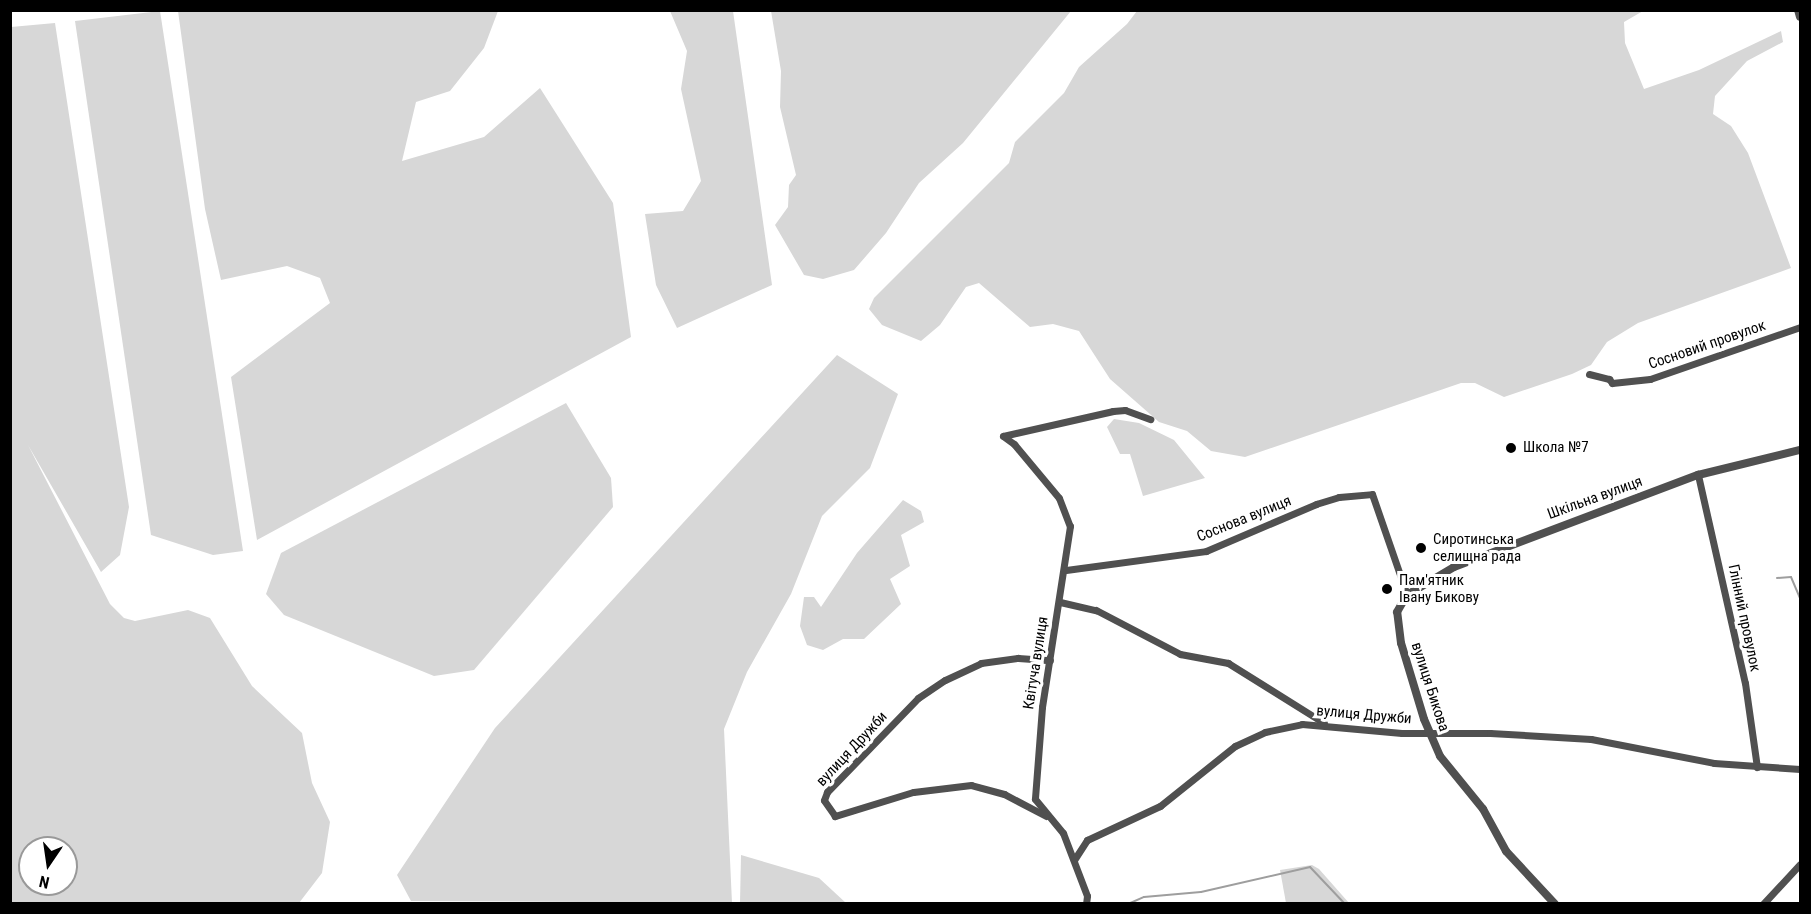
<!DOCTYPE html>
<meta charset="utf-8">
<style>
body{margin:0}
#map{position:relative;width:1811px;height:914px;overflow:hidden;background:#fff;font-family:"Roboto Condensed",sans-serif}
div>[style]{position:absolute}
.green>*{inset:0;background:#d7d7d7}
.stream>*{height:2px;margin:-1px;padding:0 1px;transform-origin:1px;border-radius:1px;background:#9e9e9e}
.minor>*{height:7px;margin:-3.5px;padding:0 3.5px;transform-origin:3.5px;border-radius:3.5px;background:#505050}
.tertiary>*{height:8px;margin:-4px;padding:0 4px;transform-origin:4px;border-radius:4px;background:#505050}
.dots>*{width:16px;height:16px;translate:-50% -50%;box-sizing:border-box;border:3px solid #fff;border-radius:50%}
span{translate:-50% -50%;white-space:nowrap;text-align:center;line-height:1.15;-webkit-text-stroke:6px #fff;paint-order:stroke}
.street-label{font-size:15px;color:#000}
.poi-label{font-size:15px;color:#000}
.left{translate:0 -50%;text-align:left}
.frame{position:absolute;inset:0;border:12px solid #000;pointer-events:none}
.north{position:absolute;left:18px;top:836px;width:60px;height:60px;box-sizing:border-box;background:#fff;border:2px solid #999;border-radius:50%;rotate:193deg;font-size:16px;font-weight:700;line-height:24px;text-align:center;color:#000}
.north::after{content:'';display:block;margin:auto;width:21px;height:27px;background:#000;clip-path:polygon(50% 0,100% 100%,50% 72%,0 100%)}
</style>
<div id="map">
<div class="green">
<div style="clip-path:polygon(160px 11px,243px 551px,213px 555px,151px 535px,75px 21px)"></div>
<div style="clip-path:polygon(178px 11px,498px 11px,484px 48px,450px 91px,416px 102px,402px 161px,484px 137px,540px 88px,613px 203px,631px 337px,257px 540px,231px 377px,330px 303px,320px 278px,287px 266px,221px 280px,205px 209px)"></div>
<div style="clip-path:polygon(670px 11px,733px 11px,772px 285px,677px 328px,656px 285px,645px 214px,683px 211px,701px 181px,681px 89px,687px 51px)"></div>
<div style="clip-path:polygon(771px 11px,771px 10px,1071px 11px,963px 143px,919px 183px,886px 233px,854px 270px,823px 279px,804px 275px,775px 225px,788px 207px,789px 185px,796px 175px,780px 107px,781px 71px)"></div>
<div style="clip-path:polygon(1137px 11px,1643px 11px,1624px 22px,1625px 43px,1644px 89px,1699px 70px,1781px 31px,1783px 42px,1747px 61px,1715px 96px,1713px 114px,1731px 126px,1748px 153px,1791px 268px,1638px 323px,1607px 342px,1591px 365px,1572px 374px,1504px 397px,1475px 383px,1461px 383px,1245px 457px,1211px 451px,1187px 431px,1159px 422px,1110px 379px,1079px 331px,1053px 324px,1030px 327px,979px 283px,966px 287px,940px 325px,921px 341px,882px 325px,869px 309px,874px 298px,1009px 163px,1015px 142px,1064px 93px,1079px 67px,1127px 24px)"></div>
<div style="clip-path:polygon(evenodd,55px 23px,129px 507px,120px 555px,101px 572px,28px 445px,110px 604px,124px 618px,135px 621px,188px 610px,210px 618px,252px 686px,302px 733px,312px 783px,330px 822px,322px 873px,299px 903px,11px 903px,11px 27px,55px 23px,30px 848px,66px 848px,66px 884px,30px 884px,30px 848px)"></div>
<div style="clip-path:polygon(837px 355px,898px 394px,870px 468px,822px 516px,791px 594px,747px 672px,724px 729px,732px 903px,411px 901px,397px 875px,495px 728px)"></div>
<div style="clip-path:polygon(566px 403px,611px 478px,613px 507px,474px 670px,434px 676px,284px 615px,266px 594px,281px 553px)"></div>
<div style="clip-path:polygon(1114px 419px,1139px 423px,1174px 440px,1205px 478px,1143px 496px,1130px 454px,1120px 454px,1107px 427px)"></div>
<div style="clip-path:polygon(903px 500px,921px 511px,924px 522px,901px 535px,910px 566px,890px 579px,901px 604px,864px 639px,843px 639px,823px 650px,807px 645px,800px 626px,804px 597px,814px 597px,821px 607px,857px 553px)"></div>
<div style="clip-path:polygon(741px 855px,819px 878px,846px 903px,740px 903px)"></div>
<div style="clip-path:polygon(1312px 865px,1319px 869px,1349px 903px,1286px 903px,1280px 870px)"></div>
</div>
<div class="stream">
<div style="left:1777px;top:578px;width:14px;rotate:-4deg"></div>
<div style="left:1791px;top:577px;width:23px;rotate:67deg"></div>
<div style="left:1128px;top:904px;width:17px;rotate:-24deg"></div>
<div style="left:1144px;top:897px;width:57px;rotate:-5deg"></div>
<div style="left:1201px;top:892px;width:112px;rotate:-12.9deg"></div>
<div style="left:1310px;top:867px;width:51px;rotate:46.6deg"></div>
</div>
<div class="minor">
<div style="left:1589px;top:374px;width:21px;rotate:14deg"></div>
<div style="left:1609px;top:379px;width:5px;rotate:53deg"></div>
<div style="left:1612px;top:383px;width:38px;rotate:-6deg"></div>
<div style="left:1650px;top:379px;width:159px;rotate:-19.1deg"></div>
<div style="left:1003px;top:436px;width:14px;rotate:36deg"></div>
<div style="left:1014px;top:444px;width:70px;rotate:50.2deg"></div>
<div style="left:1059px;top:498px;width:30px;rotate:69deg"></div>
<div style="left:1070px;top:526px;width:183px;rotate:98.8deg"></div>
<div style="left:1042px;top:707px;width:92px;rotate:94.4deg"></div>
<div style="left:1035px;top:799px;width:44px;rotate:50.5deg"></div>
<div style="left:1063px;top:833px;width:67px;rotate:69.1deg"></div>
<div style="left:1087px;top:896px;width:8px;rotate:97deg"></div>
<div style="left:1003px;top:436px;width:113px;rotate:-12.8deg"></div>
<div style="left:1113px;top:411px;width:12px;rotate:-5deg"></div>
<div style="left:1125px;top:410px;width:27px;rotate:20deg"></div>
<div style="left:1698px;top:475px;width:213px;rotate:77.3deg"></div>
<div style="left:1745px;top:683px;width:85px;rotate:81.9deg"></div>
<div style="left:1066px;top:570px;width:141px;rotate:-7.7deg"></div>
<div style="left:1206px;top:551px;width:120px;rotate:-23.1deg"></div>
<div style="left:1316px;top:504px;width:24px;rotate:-17deg"></div>
<div style="left:1339px;top:497px;width:33px;rotate:-5deg"></div>
<div style="left:1372px;top:494px;width:107px;rotate:70.9deg"></div>
<div style="left:1060px;top:602px;width:37px;rotate:13deg"></div>
<div style="left:1096px;top:610px;width:95px;rotate:27.6deg"></div>
<div style="left:1180px;top:654px;width:49px;rotate:10.6deg"></div>
<div style="left:1228px;top:663px;width:113px;rotate:32deg"></div>
<div style="left:1046px;top:816px;width:47px;rotate:-152.4deg"></div>
<div style="left:1004px;top:794px;width:34px;rotate:-165deg"></div>
<div style="left:971px;top:785px;width:58px;rotate:173.1deg"></div>
<div style="left:913px;top:792px;width:82px;rotate:162.9deg"></div>
<div style="left:835px;top:816px;width:19px;rotate:-125deg"></div>
<div style="left:824px;top:800px;width:9px;rotate:-69deg"></div>
<div style="left:827px;top:792px;width:131px;rotate:-45.9deg"></div>
<div style="left:918px;top:698px;width:32px;rotate:-34deg"></div>
<div style="left:945px;top:680px;width:40px;rotate:-25deg"></div>
<div style="left:981px;top:663px;width:37px;rotate:-8deg"></div>
<div style="left:1018px;top:658px;width:32px;rotate:4deg"></div>
<div style="left:1074px;top:860px;width:24px;rotate:-57deg"></div>
<div style="left:1087px;top:840px;width:81px;rotate:-25deg"></div>
<div style="left:1160px;top:806px;width:96px;rotate:-38.7deg"></div>
<div style="left:1235px;top:746px;width:33px;rotate:-25deg"></div>
<div style="left:1265px;top:732px;width:38px;rotate:-12deg"></div>
<div style="left:1302px;top:724px;width:100px;rotate:5.1deg"></div>
<div style="left:1402px;top:733px;width:88px"></div>
<div style="left:1490px;top:733px;width:101px;rotate:3.4deg"></div>
<div style="left:1591px;top:739px;width:125px;rotate:11deg"></div>
<div style="left:1714px;top:763px;width:86px;rotate:4deg"></div>
<div style="left:1763px;top:904px;width:54px;rotate:-47.2deg"></div>
</div>
<div class="tertiary">
<div style="left:1798px;top:10px;width:7px;rotate:74deg"></div>
<div style="left:1555px;top:904px;width:72px;rotate:-132.8deg"></div>
<div style="left:1506px;top:851px;width:48px;rotate:-118.7deg"></div>
<div style="left:1483px;top:809px;width:68px;rotate:-129.1deg"></div>
<div style="left:1440px;top:756px;width:40px;rotate:-113.4deg"></div>
<div style="left:1424px;top:719px;width:79px;rotate:-106.8deg"></div>
<div style="left:1401px;top:643px;width:31px;rotate:-97deg"></div>
<div style="left:1397px;top:612px;width:20px;rotate:-60deg"></div>
<div style="left:1407px;top:595px;width:55px;rotate:-30.8deg"></div>
<div style="left:1454px;top:567px;width:261px;rotate:-20.7deg"></div>
<div style="left:1698px;top:475px;width:105px;rotate:-13.8deg"></div>
</div>
<div class="dots">
<div style="left:1511px;top:448px;background:#000"></div>
<div style="left:1421px;top:548px;background:#000"></div>
<div style="left:1387px;top:589px;background:#000"></div>
</div>
<div class="street-label">
<span style="left:1707px;top:345px;rotate:-19deg">Сосновий провулок</span>
<span style="left:1595px;top:498px;rotate:-20deg">Шкільна вулиця</span>
<span style="left:1244px;top:519px;rotate:-22deg">Соснова вулиця</span>
<span style="left:1744px;top:618px;rotate:78deg">Глінний провулок</span>
<span style="left:1036px;top:663px;rotate:-81deg">Квітуча вулиця</span>
<span style="left:1430px;top:687px;rotate:72deg">вулиця Бикова</span>
<span style="left:1364px;top:715px;rotate:5deg">вулиця Дружби</span>
<span style="left:852px;top:749px;rotate:-47deg">вулиця Дружби</span>
</div>
<div class="poi-label">
<span class="left" style="left:1523px;top:448px">Школа №7</span>
<span class="left" style="left:1433px;top:548px">Сиротинська<br>селищна рада</span>
<span class="left" style="left:1399px;top:589px">Пам'ятник<br>Івану Бикову</span>
</div>
<div class="frame"></div>
<div class="north">N</div>
</div>
